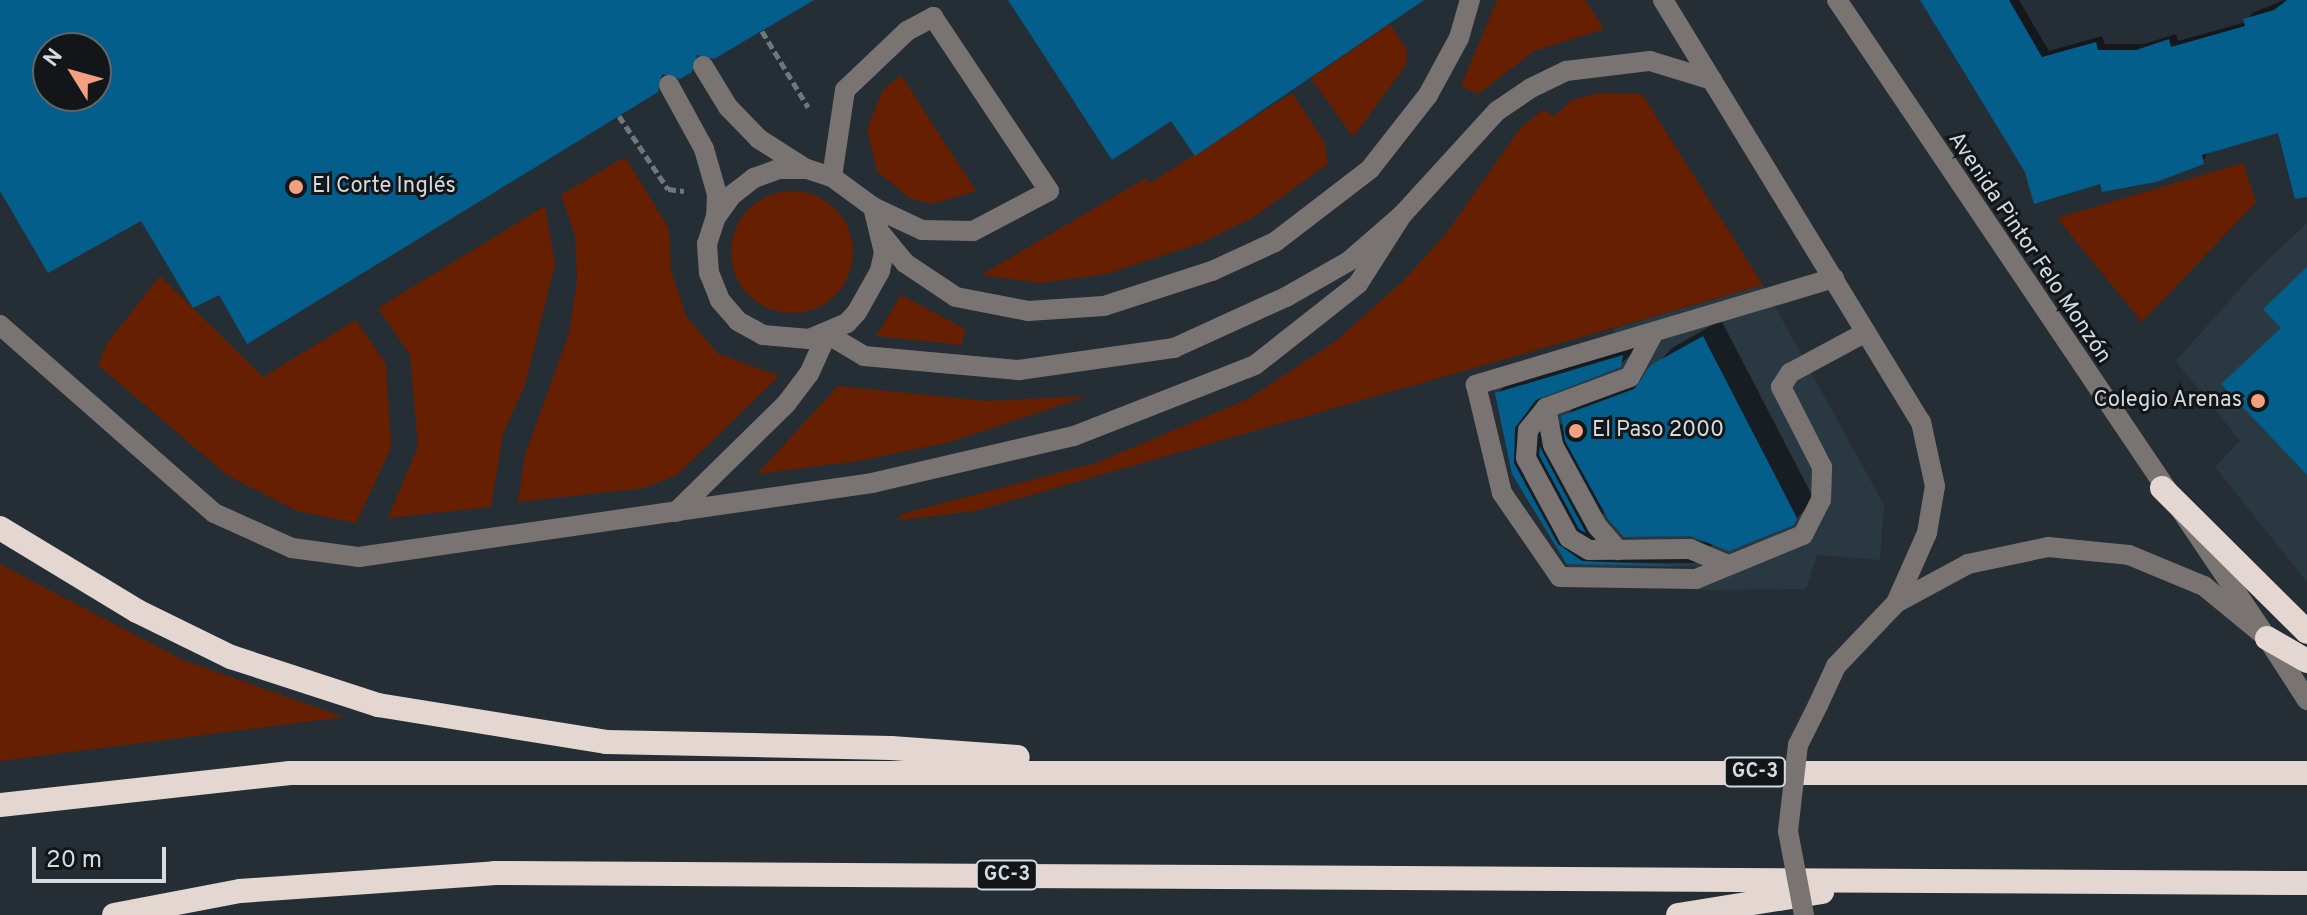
<!DOCTYPE html>
<meta charset="utf-8">
<style>
body{margin:0}
#map{position:relative;width:2307px;height:915px;overflow:hidden;background:#262e35;font-family:Overpass,sans-serif}
div>[style]{position:absolute}
.built>*{inset:0;background:#2a3842}
.green>*{inset:0;background:#661f00}
.round{border-radius:50%}
.shadow>*{inset:0;background:#0007}
.building>*{inset:0;background:#045e8b}
.path>*{height:5px;margin-top:-2.5px;transform-origin:0;background:repeating-linear-gradient(90deg,#70777c 0 8px,transparent 0 12px)}
.minor>*{height:20px;margin:-10px;padding:0 10px;transform-origin:10px;border-radius:10px;background:#797472}
.highway>*{height:24px;margin:-12px;padding:0 12px;transform-origin:12px;border-radius:12px;background:#e4d6d1}
.minor-bridge>*{height:20px;margin:-10px;padding:0 10px;transform-origin:10px;border-radius:10px;background:#797472}
.dots>*{width:22px;height:22px;translate:-50% -50%;box-sizing:border-box;border:4px solid #121619;border-radius:50%}
span{translate:-50% -50%;white-space:nowrap;text-align:center;line-height:1.15;-webkit-text-stroke:6px #121619;paint-order:stroke}
.shield-label span{padding:2px 6px;background:#121619;border:2px solid;border-radius:6px;-webkit-text-stroke-width:0}
.shield-label{font-size:20px;color:#d5dbdf;font-weight:700}
.poi-label{font-size:22px;color:#d5dbdf}
.left{translate:0 -50%;text-align:left}
.right{translate:-100% -50%;text-align:right}
.street-label{font-size:22px;color:#d5dbdf}
.north{position:absolute;left:32px;top:32px;width:80px;height:80px;box-sizing:border-box;background:#121619;border:2px solid #606568;border-radius:50%;rotate:307deg;font-size:22px;font-weight:700;line-height:32px;text-align:center;color:#d5dbdf}
.north::after{content:'';display:block;margin:auto;width:28px;height:36px;background:#f3a081;clip-path:polygon(50% 0,100% 100%,50% 72%,0 100%)}
.scale{position:absolute;left:32px;top:847px;width:134px;height:36px;box-sizing:border-box;border:4px solid #d5dbdf;border-top:0;padding-left:10px;font-size:24px;line-height:28px;white-space:nowrap;color:#d5dbdf;-webkit-text-stroke:6px #121619;paint-order:stroke}
</style>
<div id="map">
<div class="built">
<div style="clip-path:polygon(2307px 223px,2307px 582px,2215px 467px,2240px 441px,2176px 361px,2253px 274px)"></div>
<div style="clip-path:polygon(1763px 285px,1884px 505px,1880px 560px,1817px 555px,1806px 589px,1695px 590px,1696px 566px,1569px 569px,1512px 474px,1494px 388px,1622px 355px,1613px 329px)"></div>
</div>
<div class="green">
<div style="clip-path:polygon(1497px 0,1585px 0,1604px 29px,1534px 51px,1478px 94px,1461px 86px)"></div>
<div style="clip-path:polygon(1390px 24px,1407px 50px,1406px 65px,1353px 137px,1311px 78px)"></div>
<div style="clip-path:polygon(901px 75px,976px 191px,932px 204px,909px 198px,877px 171px,867px 129px,883px 90px)"></div>
<div style="clip-path:polygon(1292px 93px,1325px 143px,1328px 164px,1252px 218px,1201px 243px,1106px 274px,1040px 283px,981px 275px,1146px 178px,1150px 183px)"></div>
<div style="clip-path:polygon(1599px 93px,1642px 94px,1763px 285px,975px 511px,899px 520px,901px 514px,1096px 463px,1248px 399px,1336px 341px,1404px 280px,1445px 235px,1521px 127px,1543px 110px,1554px 116px,1572px 100px)"></div>
<div style="clip-path:polygon(625px 157px,669px 229px,671px 270px,686px 316px,717px 353px,779px 376px,677px 475px,644px 488px,518px 502px,525px 455px,569px 333px,577px 281px,575px 235px,561px 195px)"></div>
<div style="clip-path:polygon(2243px 163px,2256px 202px,2142px 322px,2057px 218px)"></div>
<div class="round" style="left:731px;top:191px;width:122px;height:122px"></div>
<div style="clip-path:polygon(545px 206px,555px 264px,525px 385px,503px 434px,491px 507px,388px 518px,418px 446px,410px 355px,378px 308px)"></div>
<div style="clip-path:polygon(160px 276px,263px 377px,356px 320px,386px 364px,391px 448px,356px 523px,297px 511px,227px 475px,98px 365px,107px 343px)"></div>
<div style="clip-path:polygon(901px 295px,965px 329px,962px 345px,876px 336px)"></div>
<div style="clip-path:polygon(838px 386px,987px 401px,1088px 396px,950px 442px,858px 461px,757px 474px)"></div>
<div style="clip-path:polygon(0 564px,183px 660px,344px 717px,0 761px)"></div>
</div>
<div class="shadow">
<div style="clip-path:polygon(1922px 0,2019px 0,2049px 51px,2102px 36px,2105px 44px,2144px 44px,2176px 34px,2178px 41px,2246px 22px,2252px 13px,2284px 0,2307px 0,2307px 134px,2279px 131px,2209px 151px,2202px 162px,2102px 182px,2026px 171px)"></div>
<div style="clip-path:polygon(evenodd,1721px 320px,1814px 499px,1811px 504px,1792px 523px,1714px 543px,1694px 563px,1568px 562px,1514px 473px,1497px 394px,1521px 370px,1644px 341px,1620px 365px,1544px 394px,1538px 402px,1542px 447px,1581px 399px,1647px 375px,1672px 348px,1721px 320px,1606px 511px,1691px 534px,1709px 542px,1607px 538px,1590px 527px,1606px 511px)"></div>
</div>
<div class="building">
<div style="clip-path:polygon(evenodd,0 0,814px 0,714px 59px,697px 55px,692px 72px,680px 79px,662px 74px,658px 92px,247px 344px,219px 295px,193px 308px,141px 221px,48px 273px,0 191px,0 0,48px 48px,96px 48px,96px 96px,48px 96px,48px 48px)"></div>
<div style="clip-path:polygon(1008px 0,1424px 0,1195px 156px,1171px 121px,1112px 160px)"></div>
<div style="clip-path:polygon(1920px 0,2009px 0,2042px 57px,2096px 42px,2098px 50px,2136px 50px,2169px 39px,2171px 47px,2245px 26px,2243px 19px,2274px 10px,2287px 0,2307px 0,2307px 197px,2295px 199px,2278px 133px,2202px 155px,2204px 164px,2156px 182px,2102px 192px,2100px 184px,2034px 204px,2025px 172px)"></div>
<div style="clip-path:polygon(2307px 267px,2307px 475px,2221px 384px,2281px 328px,2263px 309px)"></div>
<div style="clip-path:polygon(1703px 336px,1797px 518px,1794px 525px,1729px 551px,1690px 536px,1624px 537px,1608px 519px,1565px 441px,1561px 416px,1634px 389px,1651px 365px)"></div>
<div style="clip-path:polygon(1623px 355px,1621px 367px,1536px 400px,1515px 428px,1514px 463px,1558px 544px,1582px 561px,1694px 566px,1567px 564px,1512px 474px,1495px 393px)"></div>
<div style="clip-path:polygon(1540px 446px,1542px 451px,1586px 533px,1579px 529px,1539px 455px)"></div>
</div>
<div class="path">
<div style="left:762px;top:31px;width:89px;rotate:58.8deg"></div>
<div style="left:619px;top:116px;width:88px;rotate:56.1deg"></div>
<div style="left:668px;top:189px;width:16px;rotate:7deg"></div>
</div>
<div class="minor">
<div style="left:1663px;top:0;width:495px;rotate:58.6deg"></div>
<div style="left:1921px;top:422px;width:66px;rotate:77.7deg"></div>
<div style="left:1935px;top:486px;width:48px;rotate:99.7deg"></div>
<div style="left:1927px;top:533px;width:77px;rotate:113.9deg"></div>
<div style="left:1837px;top:0;width:769px;rotate:56.02deg"></div>
<div style="left:703px;top:66px;width:48px;rotate:58.6deg"></div>
<div style="left:728px;top:107px;width:45px;rotate:45.9deg"></div>
<div style="left:759px;top:139px;width:52px;rotate:32.5deg"></div>
<div style="left:669px;top:85px;width:73px;rotate:61.3deg"></div>
<div style="left:704px;top:149px;width:47px;rotate:73.9deg"></div>
<div style="left:717px;top:194px;width:23px;rotate:92deg"></div>
<div style="left:779px;top:169px;width:28px"></div>
<div style="left:807px;top:169px;width:26px;rotate:18deg"></div>
<div style="left:832px;top:177px;width:51px;rotate:36.2deg"></div>
<div style="left:873px;top:207px;width:46px;rotate:76.3deg"></div>
<div style="left:884px;top:252px;width:19px;rotate:102deg"></div>
<div style="left:880px;top:271px;width:47px;rotate:119.3deg"></div>
<div style="left:857px;top:312px;width:15px;rotate:132deg"></div>
<div style="left:847px;top:323px;width:41px;rotate:157.2deg"></div>
<div style="left:809px;top:339px;width:46px;rotate:-175deg"></div>
<div style="left:763px;top:335px;width:29px;rotate:-151deg"></div>
<div style="left:738px;top:321px;width:28px;rotate:-131deg"></div>
<div style="left:720px;top:300px;width:29px;rotate:-112deg"></div>
<div style="left:709px;top:273px;width:29px;rotate:-94deg"></div>
<div style="left:707px;top:244px;width:28px;rotate:-72deg"></div>
<div style="left:716px;top:217px;width:27px;rotate:-54deg"></div>
<div style="left:732px;top:195px;width:28px;rotate:-38deg"></div>
<div style="left:754px;top:178px;width:27px;rotate:-20deg"></div>
<div style="left:832px;top:177px;width:88px;rotate:-81.5deg"></div>
<div style="left:845px;top:90px;width:86px;rotate:-43.6deg"></div>
<div style="left:907px;top:31px;width:30px;rotate:-28deg"></div>
<div style="left:933px;top:17px;width:209px;rotate:56.3deg"></div>
<div style="left:1049px;top:191px;width:86px;rotate:152.2deg"></div>
<div style="left:973px;top:231px;width:51px;rotate:-178.9deg"></div>
<div style="left:922px;top:230px;width:54px;rotate:-154.9deg"></div>
<div style="left:879px;top:231px;width:41px;rotate:50.9deg"></div>
<div style="left:905px;top:263px;width:61px;rotate:33.7deg"></div>
<div style="left:956px;top:297px;width:73px;rotate:11deg"></div>
<div style="left:1028px;top:311px;width:76px;rotate:-3.8deg"></div>
<div style="left:1104px;top:306px;width:114px;rotate:-18deg"></div>
<div style="left:1212px;top:271px;width:69px;rotate:-24.7deg"></div>
<div style="left:1275px;top:242px;width:120px;rotate:-37.5deg"></div>
<div style="left:1370px;top:169px;width:94px;rotate:-51.9deg"></div>
<div style="left:1428px;top:95px;width:65px;rotate:-61.5deg"></div>
<div style="left:1459px;top:38px;width:40px;rotate:-74deg"></div>
<div style="left:1834px;top:278px;width:374px;rotate:163.4deg"></div>
<div style="left:1476px;top:385px;width:111px;rotate:76.5deg"></div>
<div style="left:1502px;top:493px;width:102px;rotate:55.4deg"></div>
<div style="left:1560px;top:577px;width:136px;rotate:0.8deg"></div>
<div style="left:1696px;top:579px;width:116px;rotate:-22.4deg"></div>
<div style="left:1803px;top:535px;width:39px;rotate:-63deg"></div>
<div style="left:1821px;top:500px;width:33px;rotate:-88deg"></div>
<div style="left:1822px;top:467px;width:90px;rotate:-117.1deg"></div>
<div style="left:1781px;top:387px;width:17px;rotate:-57deg"></div>
<div style="left:1790px;top:373px;width:86px;rotate:-28.3deg"></div>
<div style="left:0;top:325px;width:285px;rotate:41.3deg"></div>
<div style="left:214px;top:513px;width:85px;rotate:24.2deg"></div>
<div style="left:292px;top:548px;width:68px;rotate:7.7deg"></div>
<div style="left:359px;top:557px;width:518px;rotate:-8.21deg"></div>
<div style="left:872px;top:483px;width:207px;rotate:-13.1deg"></div>
<div style="left:1074px;top:436px;width:194px;rotate:-21.4deg"></div>
<div style="left:1255px;top:365px;width:131px;rotate:-38.2deg"></div>
<div style="left:1358px;top:284px;width:82px;rotate:-57.5deg"></div>
<div style="left:1654px;top:332px;width:51px;rotate:118.1deg"></div>
<div style="left:1630px;top:377px;width:90px;rotate:159.7deg"></div>
<div style="left:1546px;top:408px;width:28px;rotate:129deg"></div>
<div style="left:1528px;top:430px;width:28px;rotate:94deg"></div>
<div style="left:1526px;top:458px;width:91px;rotate:61.7deg"></div>
<div style="left:1569px;top:538px;width:23px;rotate:31deg"></div>
<div style="left:1589px;top:550px;width:101px;rotate:-0.6deg"></div>
<div style="left:1690px;top:549px;width:41px;rotate:22.8deg"></div>
<div style="left:1546px;top:408px;width:38px;rotate:79deg"></div>
<div style="left:1553px;top:445px;width:92px;rotate:61.5deg"></div>
<div style="left:1597px;top:526px;width:32px;rotate:49deg"></div>
<div style="left:676px;top:512px;width:154px;rotate:-44.5deg"></div>
<div style="left:786px;top:404px;width:38px;rotate:-53deg"></div>
<div style="left:809px;top:374px;width:44px;rotate:-65.8deg"></div>
<div style="left:827px;top:334px;width:43px;rotate:30.7deg"></div>
<div style="left:864px;top:356px;width:156px;rotate:5.2deg"></div>
<div style="left:1019px;top:370px;width:157px;rotate:-8.1deg"></div>
<div style="left:1174px;top:348px;width:123px;rotate:-24.5deg"></div>
<div style="left:1286px;top:297px;width:73px;rotate:-29.7deg"></div>
<div style="left:1349px;top:261px;width:70px;rotate:-41deg"></div>
<div style="left:1402px;top:215px;width:141px;rotate:-47.6deg"></div>
<div style="left:1497px;top:111px;width:41px;rotate:-34.1deg"></div>
<div style="left:1531px;top:88px;width:39px;rotate:-26deg"></div>
<div style="left:1566px;top:71px;width:85px;rotate:-6.8deg"></div>
<div style="left:1650px;top:61px;width:65px;rotate:17deg"></div>
<div style="left:1818px;top:705px;width:43px;rotate:-65.2deg"></div>
<div style="left:1836px;top:666px;width:87px;rotate:-46.4deg"></div>
<div style="left:1896px;top:603px;width:82px;rotate:-28.4deg"></div>
<div style="left:1968px;top:564px;width:82px;rotate:-12deg"></div>
<div style="left:2048px;top:547px;width:81px;rotate:5.6deg"></div>
<div style="left:2129px;top:555px;width:81px;rotate:22.5deg"></div>
<div style="left:2204px;top:586px;width:82px;rotate:39.5deg"></div>
<div style="left:2267px;top:638px;width:74px;rotate:57.2deg"></div>
</div>
<div class="highway">
<div style="left:2162px;top:488px;width:204px;rotate:44.8deg"></div>
<div style="left:0;top:528px;width:160px;rotate:31.2deg"></div>
<div style="left:137px;top:611px;width:105px;rotate:26.1deg"></div>
<div style="left:231px;top:657px;width:155px;rotate:18.1deg"></div>
<div style="left:378px;top:705px;width:231px;rotate:9.2deg"></div>
<div style="left:606px;top:742px;width:285px;rotate:1.2deg"></div>
<div style="left:891px;top:748px;width:127px;rotate:4.1deg"></div>
<div style="left:2267px;top:638px;width:46px;rotate:29.9deg"></div>
<div style="left:0;top:805px;width:292px;rotate:-6.3deg"></div>
<div style="left:290px;top:773px;width:2017px"></div>
<div style="left:114px;top:915px;width:128px;rotate:-10.8deg"></div>
<div style="left:240px;top:891px;width:256px;rotate:-4deg"></div>
<div style="left:495px;top:873px;width:1812px;rotate:0.32deg"></div>
<div style="left:1678px;top:915px;width:146px;rotate:-9.1deg"></div>
</div>
<div class="minor-bridge">
<div style="left:1804px;top:915px;width:86px;rotate:-100.8deg"></div>
<div style="left:1788px;top:831px;width:87px;rotate:-83.4deg"></div>
<div style="left:1798px;top:745px;width:45px;rotate:-63.4deg"></div>
</div>
<div class="dots">
<div style="left:296px;top:187px;background:#f3a081"></div>
<div style="left:2258px;top:401px;background:#f3a081"></div>
<div style="left:1576px;top:431px;background:#f3a081"></div>
</div>
<div class="shield-label">
<span style="left:1755px;top:772px">GC-3</span>
<span style="left:1007px;top:875px">GC-3</span>
</div>
<div class="poi-label">
<span class="left" style="left:312px;top:187px">El Corte Inglés</span>
<span class="right" style="left:2242px;top:401px">Colegio Arenas</span>
<span class="left" style="left:1592px;top:431px">El Paso 2000</span>
</div>
<div class="street-label">
<span style="left:2029px;top:248px;rotate:56deg">Avenida Pintor Felo Monzón</span>
</div>
<div class="north">N</div>
<div class="scale">20 m</div>
</div>
